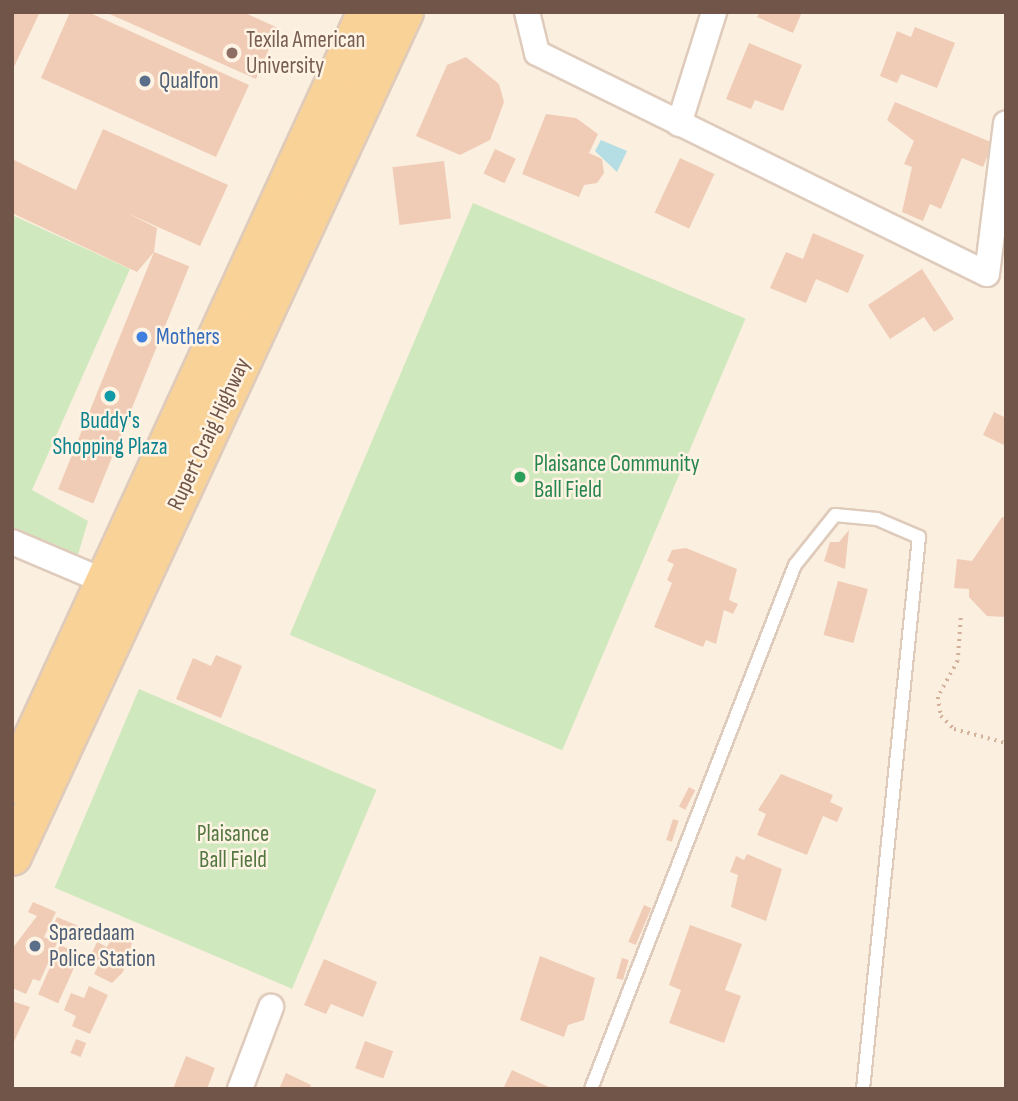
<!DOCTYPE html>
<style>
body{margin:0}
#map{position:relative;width:1018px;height:1101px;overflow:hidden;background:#fbefdf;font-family:"Sofia Sans Condensed",sans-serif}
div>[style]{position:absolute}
.green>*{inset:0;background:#d0e8be;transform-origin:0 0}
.water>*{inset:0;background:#b5dee4}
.building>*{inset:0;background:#f0ccb7;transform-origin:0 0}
.path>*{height:3.5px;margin-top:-1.75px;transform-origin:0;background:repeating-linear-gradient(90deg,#d4b09b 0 2px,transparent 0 7px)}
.roads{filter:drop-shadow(2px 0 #dfcbbb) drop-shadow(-2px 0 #dfcbbb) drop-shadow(0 2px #dfcbbb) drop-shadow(0 -2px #dfcbbb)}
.service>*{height:12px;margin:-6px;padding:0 6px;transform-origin:6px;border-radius:6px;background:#fff}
.minor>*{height:24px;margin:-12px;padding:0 12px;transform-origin:12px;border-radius:12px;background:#fff}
.primary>*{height:38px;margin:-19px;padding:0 19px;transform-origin:19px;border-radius:19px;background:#f9d298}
.dots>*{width:19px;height:19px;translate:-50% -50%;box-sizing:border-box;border:4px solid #fff4e4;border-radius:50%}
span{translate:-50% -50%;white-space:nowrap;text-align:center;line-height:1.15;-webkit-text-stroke:5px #fff4e4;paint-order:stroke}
.education-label{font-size:23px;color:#785e54}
.left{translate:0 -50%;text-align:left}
.service-label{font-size:23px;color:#4e5e75}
.shop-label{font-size:23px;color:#366cbe}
.culture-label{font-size:23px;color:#0d838f}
.street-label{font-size:23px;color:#705548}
.leisure-label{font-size:23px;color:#27864d}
.park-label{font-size:23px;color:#527741}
.frame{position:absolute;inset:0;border:14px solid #705548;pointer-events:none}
</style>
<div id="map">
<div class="green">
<div style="left:473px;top:203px;width:296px;height:469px;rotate:23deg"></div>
<div style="clip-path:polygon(12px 215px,130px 269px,32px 490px,88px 521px,74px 568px,12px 541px)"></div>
<div style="left:139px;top:689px;width:258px;height:216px;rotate:23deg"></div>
</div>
<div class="water">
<div style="clip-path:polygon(601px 140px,627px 151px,617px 172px,595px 151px)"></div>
</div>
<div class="building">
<div style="clip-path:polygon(12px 12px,40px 12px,12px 71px)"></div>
<div style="clip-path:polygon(70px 12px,88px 12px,249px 85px,216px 157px,41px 78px)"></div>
<div style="clip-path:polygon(105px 12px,243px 12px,278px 28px,256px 79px)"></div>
<div style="clip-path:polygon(760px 12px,802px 12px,793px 33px,757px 17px)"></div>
<div style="clip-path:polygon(915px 27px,955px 43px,937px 88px,901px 74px,897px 83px,880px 76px,897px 31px,911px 37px)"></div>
<div style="clip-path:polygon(749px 43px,802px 65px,783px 111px,755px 100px,751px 109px,726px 99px)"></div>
<div style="clip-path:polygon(466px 57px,499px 84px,504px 102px,490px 140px,460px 155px,416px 136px,447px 65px)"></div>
<div style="clip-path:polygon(895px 102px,993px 143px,983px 167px,962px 158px,941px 209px,930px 204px,923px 221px,902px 212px,912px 167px,904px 164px,914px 141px,887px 120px)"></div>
<div style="clip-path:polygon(546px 114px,576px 118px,598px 134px,589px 153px,602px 159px,604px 173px,597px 183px,584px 185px,579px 197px,522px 174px)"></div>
<div style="clip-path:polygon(103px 129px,228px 185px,200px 246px,125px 212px,157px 228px,154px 252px,137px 272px,12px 213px,12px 159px,76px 190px)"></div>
<div style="left:495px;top:149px;width:23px;height:27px;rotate:25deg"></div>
<div style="left:680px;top:158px;width:38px;height:60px;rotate:25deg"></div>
<div style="left:444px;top:161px;width:58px;height:52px;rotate:83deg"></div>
<div style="clip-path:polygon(813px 233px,864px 255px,848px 293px,816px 279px,806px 303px,770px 288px,786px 252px,803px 259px)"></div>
<div style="left:154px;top:252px;width:38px;height:256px;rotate:22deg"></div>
<div style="clip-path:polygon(922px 269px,954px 319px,934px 332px,924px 317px,890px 339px,868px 305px)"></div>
<div style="clip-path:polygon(994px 412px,1006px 418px,1006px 446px,983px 435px)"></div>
<div style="clip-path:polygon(1002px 517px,1006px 518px,1006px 617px,987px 616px,969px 597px,969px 589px,954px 588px,957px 559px,972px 561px)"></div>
<div style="clip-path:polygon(849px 530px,845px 569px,824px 561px,830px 542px,839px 542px)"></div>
<div style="clip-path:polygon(686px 548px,737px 569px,729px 600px,738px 604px,733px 614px,724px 610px,716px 644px,706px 640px,703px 647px,654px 627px,672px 583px,667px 580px,674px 564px,667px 561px,672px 550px)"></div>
<div style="left:838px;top:581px;width:31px;height:56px;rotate:15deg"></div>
<div style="clip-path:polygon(216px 655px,242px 666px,221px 718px,176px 699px,193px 658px,211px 666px)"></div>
<div style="clip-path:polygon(781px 774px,833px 795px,830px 802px,843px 808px,837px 822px,823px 816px,807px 855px,757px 835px,766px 814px,758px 810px)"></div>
<div style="left:689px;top:787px;width:7px;height:22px;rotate:27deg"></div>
<div style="left:673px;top:819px;width:6px;height:22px;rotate:18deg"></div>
<div style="clip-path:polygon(747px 854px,782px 869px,766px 921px,731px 907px,738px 875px,730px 872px,736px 856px,744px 860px)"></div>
<div style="clip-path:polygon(33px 902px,56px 912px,44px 937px,57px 943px,40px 981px,33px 979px,26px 994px,12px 988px,12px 949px,37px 916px,28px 912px)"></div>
<div style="left:644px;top:905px;width:8px;height:40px;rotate:23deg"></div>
<div style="left:57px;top:917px;width:25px;height:12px;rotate:23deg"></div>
<div style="clip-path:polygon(690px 925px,742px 944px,725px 990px,741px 996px,724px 1043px,669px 1023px,681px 990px,669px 985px)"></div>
<div style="clip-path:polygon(113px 934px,132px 943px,123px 972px,112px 983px,94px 974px,100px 962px,90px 957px,97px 942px,107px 947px)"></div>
<div style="left:60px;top:945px;width:22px;height:54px;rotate:24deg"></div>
<div style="clip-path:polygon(540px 956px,595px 978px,584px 1020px,568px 1025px,564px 1037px,520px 1020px)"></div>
<div style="left:622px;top:958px;width:7px;height:21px;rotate:16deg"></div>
<div style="clip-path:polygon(324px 959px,377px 982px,363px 1017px,331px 1004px,326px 1014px,304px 1005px)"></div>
<div style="clip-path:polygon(89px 986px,108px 995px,90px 1034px,72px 1026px,76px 1016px,64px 1010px,71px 993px,84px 998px)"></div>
<div style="clip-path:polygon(12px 1001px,30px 1007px,12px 1046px)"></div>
<div style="left:76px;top:1039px;width:11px;height:15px;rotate:22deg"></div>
<div style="left:365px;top:1041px;width:30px;height:29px;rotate:20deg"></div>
<div style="clip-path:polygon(186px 1056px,215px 1068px,207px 1089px,173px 1089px)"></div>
<div style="clip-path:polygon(512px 1070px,553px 1089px,503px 1089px)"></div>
<div style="clip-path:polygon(286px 1073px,311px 1085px,309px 1089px,279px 1089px)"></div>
</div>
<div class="path">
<div style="left:961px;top:618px;width:43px;rotate:94deg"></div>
<div style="left:958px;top:661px;width:41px;rotate:119.1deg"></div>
<div style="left:938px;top:697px;width:19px;rotate:81deg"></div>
<div style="left:941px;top:716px;width:18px;rotate:45deg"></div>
<div style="left:954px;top:729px;width:54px;rotate:15.1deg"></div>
</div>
<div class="roads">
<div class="service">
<div style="left:591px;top:1089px;width:562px;rotate:-68.73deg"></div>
<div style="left:795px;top:565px;width:64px;rotate:-51.3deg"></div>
<div style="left:835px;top:515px;width:42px;rotate:5.4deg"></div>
<div style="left:877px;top:519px;width:46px;rotate:23.2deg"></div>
<div style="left:919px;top:537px;width:555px;rotate:95.79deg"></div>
</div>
<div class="minor">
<div style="left:527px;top:12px;width:42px;rotate:76.3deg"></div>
<div style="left:537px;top:53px;width:501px;rotate:26.16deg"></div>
<div style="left:987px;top:274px;width:152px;rotate:-82.8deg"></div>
<div style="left:679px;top:124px;width:117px;rotate:-72.6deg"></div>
<div style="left:12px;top:542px;width:100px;rotate:23deg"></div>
<div style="left:240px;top:1089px;width:88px;rotate:-69.3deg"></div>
</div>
<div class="primary">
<div style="left:12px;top:784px;width:850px;rotate:-65.3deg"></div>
<div style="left:12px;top:856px;width:931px;rotate:-65.09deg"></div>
</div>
</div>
<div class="dots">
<div style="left:232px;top:53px;background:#8d6e63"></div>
<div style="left:145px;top:81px;background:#5c6f8a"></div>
<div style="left:142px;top:337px;background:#3f7fe0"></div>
<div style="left:110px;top:396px;background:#0f9aa8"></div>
<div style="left:520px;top:477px;background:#2e9e5b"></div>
<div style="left:35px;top:946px;background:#5c6f8a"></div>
</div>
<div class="education-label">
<span class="left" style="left:246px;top:53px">Texila American<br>University</span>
</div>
<div class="service-label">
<span class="left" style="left:159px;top:81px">Qualfon</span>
<span class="left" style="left:49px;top:946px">Sparedaam<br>Police Station</span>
</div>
<div class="shop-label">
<span class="left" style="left:156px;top:337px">Mothers</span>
</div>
<div class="culture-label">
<span style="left:110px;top:434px">Buddy's<br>Shopping Plaza</span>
</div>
<div class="street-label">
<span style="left:209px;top:434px;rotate:-65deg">Rupert Craig Highway</span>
</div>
<div class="leisure-label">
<span class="left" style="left:534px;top:477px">Plaisance Community<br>Ball Field</span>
</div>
<div class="park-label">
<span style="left:233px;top:847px">Plaisance<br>Ball Field</span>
</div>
<div class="frame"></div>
</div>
